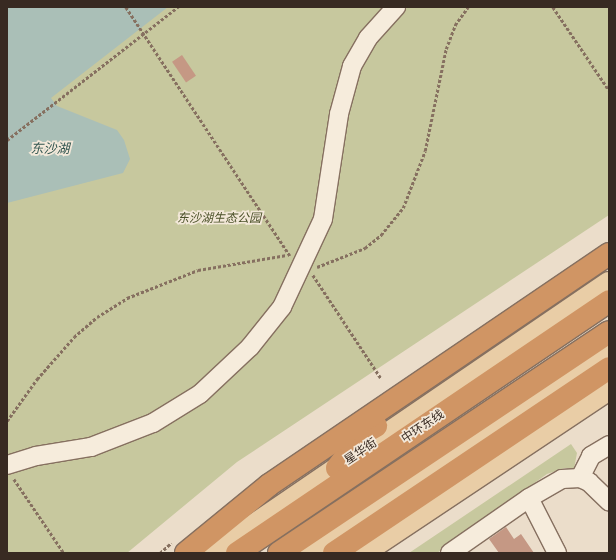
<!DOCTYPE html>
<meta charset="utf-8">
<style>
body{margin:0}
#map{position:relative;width:616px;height:560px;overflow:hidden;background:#ebddca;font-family:"Times New Roman","Noto Sans SC",serif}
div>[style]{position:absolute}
.green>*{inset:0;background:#c7c89e}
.water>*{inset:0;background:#aabfb7}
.building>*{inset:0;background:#c59884;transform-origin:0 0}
.path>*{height:2.5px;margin-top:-1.25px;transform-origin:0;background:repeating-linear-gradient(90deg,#867060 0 3px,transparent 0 5px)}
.roads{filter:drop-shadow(1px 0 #867060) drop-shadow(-1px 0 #867060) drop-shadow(0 1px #867060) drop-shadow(0 -1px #867060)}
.minor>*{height:18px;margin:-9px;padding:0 9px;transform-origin:9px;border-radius:9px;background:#f6ecdc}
.major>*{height:22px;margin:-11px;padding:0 11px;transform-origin:11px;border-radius:11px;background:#e9cda6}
.highway>*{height:22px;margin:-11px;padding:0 11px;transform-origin:11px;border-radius:11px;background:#d09564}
span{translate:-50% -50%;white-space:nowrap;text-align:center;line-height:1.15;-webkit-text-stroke:3.5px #f3e8d9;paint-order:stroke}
.park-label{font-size:12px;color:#4c522a;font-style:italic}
.street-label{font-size:12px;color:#382a22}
.water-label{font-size:13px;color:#335650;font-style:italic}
.frame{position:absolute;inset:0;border:8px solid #382a22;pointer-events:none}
</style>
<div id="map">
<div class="green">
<div style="clip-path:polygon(7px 7px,609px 7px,609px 215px,237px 462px,127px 553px,7px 553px)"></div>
<div style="clip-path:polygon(571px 444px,577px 453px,574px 469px,565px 468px,547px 474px,437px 553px,409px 553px)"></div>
</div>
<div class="water">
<div style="clip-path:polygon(7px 7px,168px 7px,51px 98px,57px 106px,117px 130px,124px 140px,130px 159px,123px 173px,7px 203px)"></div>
</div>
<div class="building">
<div style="left:182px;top:55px;width:25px;height:12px;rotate:56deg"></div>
<div style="clip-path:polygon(506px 527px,514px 539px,521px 534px,534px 553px,499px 553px,489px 539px)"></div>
</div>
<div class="path">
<div style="left:126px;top:7px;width:298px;rotate:56.6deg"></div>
<div style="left:553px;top:7px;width:100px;rotate:56deg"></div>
<div style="left:7px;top:140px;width:217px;rotate:-37.9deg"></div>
<div style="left:317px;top:267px;width:52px;rotate:-21.6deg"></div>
<div style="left:365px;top:248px;width:21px;rotate:-39deg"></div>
<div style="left:381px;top:235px;width:35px;rotate:-51deg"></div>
<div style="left:403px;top:208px;width:61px;rotate:-68.9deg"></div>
<div style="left:425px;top:151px;width:104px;rotate:-78.4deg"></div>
<div style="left:446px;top:49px;width:26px;rotate:-69deg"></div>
<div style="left:455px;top:25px;width:22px;rotate:-54deg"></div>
<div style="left:313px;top:275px;width:123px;rotate:56.6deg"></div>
<div style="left:7px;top:421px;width:52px;rotate:-54.5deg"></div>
<div style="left:37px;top:379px;width:56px;rotate:-48.6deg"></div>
<div style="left:74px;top:337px;width:30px;rotate:-41deg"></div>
<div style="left:97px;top:317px;width:36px;rotate:-32deg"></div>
<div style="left:127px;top:298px;width:76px;rotate:-21.5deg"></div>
<div style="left:198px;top:270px;width:90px;rotate:-9.6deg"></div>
<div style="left:14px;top:479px;width:89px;rotate:56deg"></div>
<div style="left:160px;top:553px;width:15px;rotate:-42deg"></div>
</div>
<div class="roads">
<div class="minor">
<div style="left:7px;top:465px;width:30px;rotate:-17deg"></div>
<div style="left:36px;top:456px;width:56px;rotate:-9.3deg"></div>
<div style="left:91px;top:447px;width:66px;rotate:-21.2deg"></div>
<div style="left:153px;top:423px;width:55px;rotate:-31.7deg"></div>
<div style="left:200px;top:394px;width:69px;rotate:-43.2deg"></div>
<div style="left:250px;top:347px;width:51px;rotate:-51.3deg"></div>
<div style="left:282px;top:307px;width:97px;rotate:-65deg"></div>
<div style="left:323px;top:219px;width:106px;rotate:-81.3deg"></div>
<div style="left:339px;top:114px;width:50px;rotate:-74.8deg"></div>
<div style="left:352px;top:66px;width:32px;rotate:-60deg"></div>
<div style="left:368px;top:38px;width:42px;rotate:-47.9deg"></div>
<div style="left:580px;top:478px;width:25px;rotate:-63deg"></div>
<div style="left:591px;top:456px;width:21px;rotate:-31deg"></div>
<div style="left:529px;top:498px;width:62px;rotate:63deg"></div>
<div style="left:450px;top:553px;width:96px;rotate:-34.8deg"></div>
<div style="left:529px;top:498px;width:38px;rotate:-30deg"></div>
<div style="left:562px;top:479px;width:18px;rotate:-3deg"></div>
<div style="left:580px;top:478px;width:10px;rotate:24deg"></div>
<div style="left:589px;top:482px;width:28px;rotate:44deg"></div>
</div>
<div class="major">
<div style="left:213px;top:553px;width:479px;rotate:-34.3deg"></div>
<div style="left:310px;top:553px;width:360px;rotate:-33.9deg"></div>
<div style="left:363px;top:553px;width:296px;rotate:-33.7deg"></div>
</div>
<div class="highway">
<div style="left:337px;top:468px;width:44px;rotate:-52.4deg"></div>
<div style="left:364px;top:433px;width:14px;rotate:-30deg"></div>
<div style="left:186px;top:553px;width:107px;rotate:-39.3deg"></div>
<div style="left:269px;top:485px;width:411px;rotate:-34.2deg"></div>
<div style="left:237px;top:553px;width:449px;rotate:-34.1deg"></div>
<div style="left:279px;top:553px;width:397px;rotate:-33.8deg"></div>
<div style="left:334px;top:553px;width:331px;rotate:-33.9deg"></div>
</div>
</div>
<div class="park-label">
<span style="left:219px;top:219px">东沙湖生态公园</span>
</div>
<div class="street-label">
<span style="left:423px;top:427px;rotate:-34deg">中环东线</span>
<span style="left:361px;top:452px;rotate:-34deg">星华街</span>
</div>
<div class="water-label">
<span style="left:50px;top:149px">东沙湖</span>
</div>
<div class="frame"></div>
</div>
